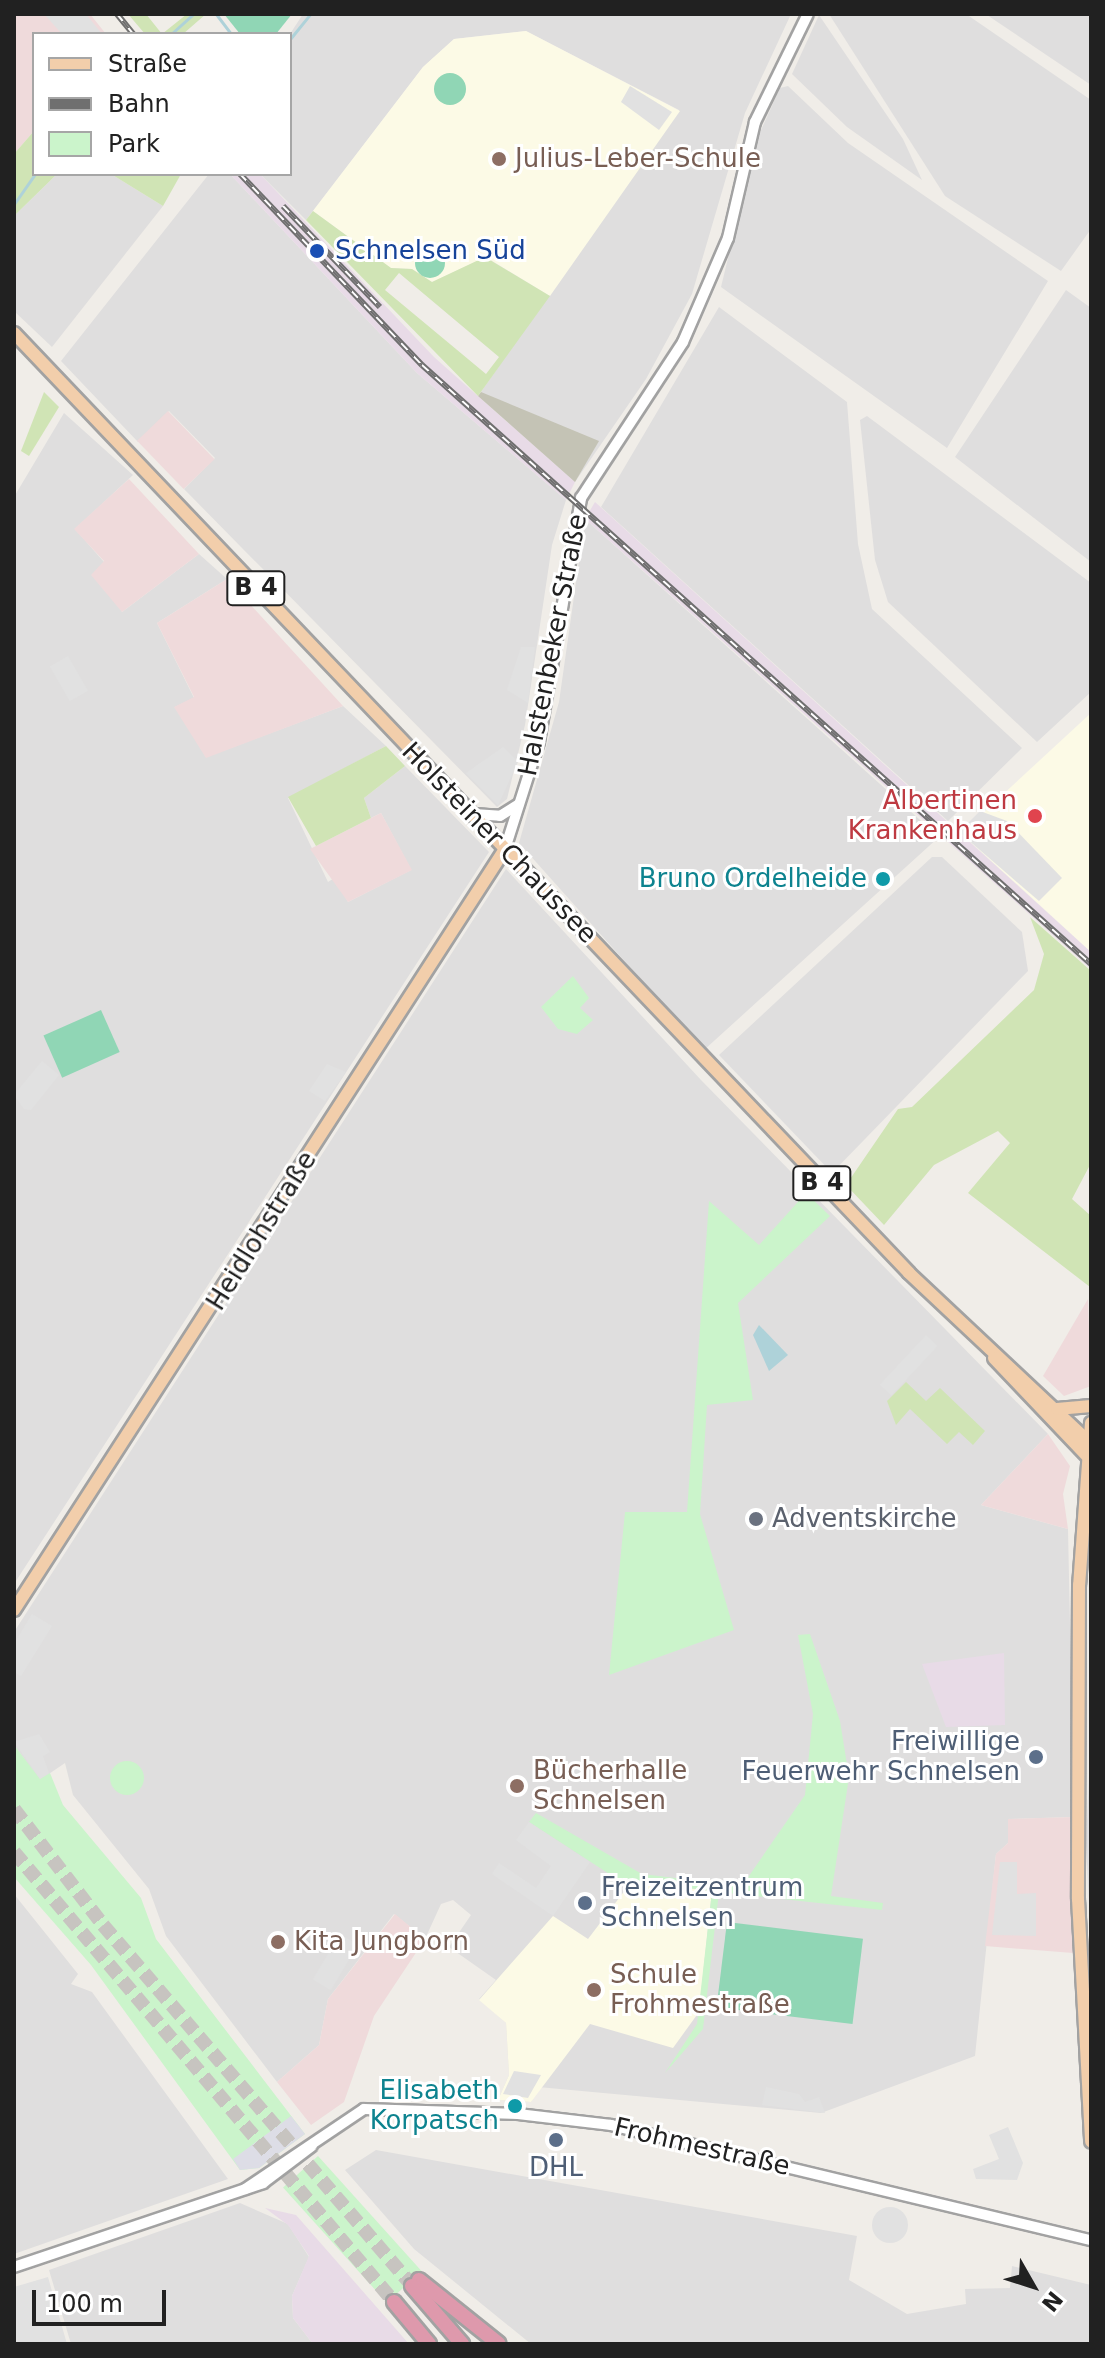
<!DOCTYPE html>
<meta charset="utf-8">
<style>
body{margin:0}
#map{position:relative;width:1105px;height:2358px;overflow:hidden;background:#f0ede8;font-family:"DejaVu Sans",sans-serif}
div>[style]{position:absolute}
.residential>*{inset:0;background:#dfdede}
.commercial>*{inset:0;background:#efdadb;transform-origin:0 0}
.industrial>*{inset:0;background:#e8dbe7}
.education>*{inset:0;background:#fcfae6}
.construction>*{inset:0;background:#c4c3b5}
.grass>*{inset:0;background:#d0e4b5}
.park>*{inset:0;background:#cbf4cb;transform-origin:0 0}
.round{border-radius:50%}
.pitch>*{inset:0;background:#90d6b5;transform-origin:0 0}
.parking>*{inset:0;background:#e1e1e1;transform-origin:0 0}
.plaza>*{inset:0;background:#dddde6}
.water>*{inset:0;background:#aed2d9}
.stream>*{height:3px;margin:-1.5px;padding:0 1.5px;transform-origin:1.5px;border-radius:1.5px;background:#aed2d9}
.highway-tunnel>*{height:14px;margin-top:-7px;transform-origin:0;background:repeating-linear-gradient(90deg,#c7c4c0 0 14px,transparent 0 21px)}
.roads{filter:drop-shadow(2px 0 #a2a2a2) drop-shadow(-2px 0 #a2a2a2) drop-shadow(0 2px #a2a2a2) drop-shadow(0 -2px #a2a2a2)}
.minor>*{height:10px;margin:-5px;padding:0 5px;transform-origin:5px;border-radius:5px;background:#fff}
.major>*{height:12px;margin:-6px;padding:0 6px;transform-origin:6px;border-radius:6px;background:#f2ceab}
.highway>*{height:14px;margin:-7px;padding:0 7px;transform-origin:7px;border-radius:7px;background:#de99ac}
.rail>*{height:6px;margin-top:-3px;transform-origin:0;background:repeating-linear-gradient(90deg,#fff 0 9px,#6f6f6f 0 18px);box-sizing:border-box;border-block:2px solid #6f6f6f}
.dots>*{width:22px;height:22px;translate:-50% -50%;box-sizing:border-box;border:4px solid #fff;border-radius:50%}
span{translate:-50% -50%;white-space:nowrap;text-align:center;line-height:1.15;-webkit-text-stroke:6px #fff;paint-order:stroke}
.shield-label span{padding:2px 6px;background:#fff;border:2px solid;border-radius:6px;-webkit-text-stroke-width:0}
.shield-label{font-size:24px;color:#212121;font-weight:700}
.education-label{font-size:26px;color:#785e54}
.left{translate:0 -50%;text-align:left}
.transit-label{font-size:26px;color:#164399}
.street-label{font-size:26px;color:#212121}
.health-label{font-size:26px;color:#be3a42}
.right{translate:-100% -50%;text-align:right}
.culture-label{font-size:26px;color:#0d838f}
.worship-label{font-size:26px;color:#5b616d}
.service-label{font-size:26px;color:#4e5e75}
.frame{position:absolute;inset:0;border:16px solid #212121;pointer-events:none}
.legend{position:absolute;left:32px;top:32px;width:260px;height:144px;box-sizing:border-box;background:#fff;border:2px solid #a6a6a6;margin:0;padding:10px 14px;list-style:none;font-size:24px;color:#212121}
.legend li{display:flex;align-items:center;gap:16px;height:40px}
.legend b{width:40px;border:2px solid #a6a6a6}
.north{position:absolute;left:993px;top:2246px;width:80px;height:80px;-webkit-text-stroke:6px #fff;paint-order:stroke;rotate:129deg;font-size:22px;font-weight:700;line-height:32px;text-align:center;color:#212121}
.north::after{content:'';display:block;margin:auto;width:28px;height:36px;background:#212121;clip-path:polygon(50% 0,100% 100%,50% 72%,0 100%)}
.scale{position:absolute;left:32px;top:2290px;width:134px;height:36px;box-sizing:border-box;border:4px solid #212121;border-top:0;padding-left:10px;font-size:24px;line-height:28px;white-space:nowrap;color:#212121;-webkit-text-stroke:6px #fff;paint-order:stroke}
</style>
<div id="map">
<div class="residential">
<div style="clip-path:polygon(303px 14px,791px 14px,745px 113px,692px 294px,646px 379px,575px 482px,478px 396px,679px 110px,526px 31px,454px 39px,423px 67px,306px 220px,260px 174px,290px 174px,290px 34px)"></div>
<div style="clip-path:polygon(829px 14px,966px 14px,1091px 100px,1091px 229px,1061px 271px,945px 196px)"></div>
<div style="clip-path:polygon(987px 14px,1091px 14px,1091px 85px,987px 15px)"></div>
<div style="clip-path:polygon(819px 15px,903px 139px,922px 180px,847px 127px,792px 74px)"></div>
<div style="clip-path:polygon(788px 86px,848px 143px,1048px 281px,947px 448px,721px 287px,757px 139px,780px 88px)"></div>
<div style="clip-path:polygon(57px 174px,111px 174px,163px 206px,52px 347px,14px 311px,14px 216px)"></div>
<div style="clip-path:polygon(209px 174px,230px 174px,417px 373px,566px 500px,552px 545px,525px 725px,507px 799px,497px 807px,184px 489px,215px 458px,169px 411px,138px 442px,61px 361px)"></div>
<div style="clip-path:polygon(1066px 290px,1091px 308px,1091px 562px,955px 457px)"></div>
<div style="clip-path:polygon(719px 307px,847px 402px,858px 544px,872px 609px,1022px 748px,948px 821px,601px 507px)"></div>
<div style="clip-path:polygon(64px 413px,133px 475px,75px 529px,104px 562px,122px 612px,199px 554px,227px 579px,157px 623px,194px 698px,175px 707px,206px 757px,343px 706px,386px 746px,288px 798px,328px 882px,336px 877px,348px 902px,411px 870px,381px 813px,371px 818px,364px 798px,405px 766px,489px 852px,14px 1584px,14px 497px)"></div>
<div style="clip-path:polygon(867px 416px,1091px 583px,1091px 692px,1037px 742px,888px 602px,875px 560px,860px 420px)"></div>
<div style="clip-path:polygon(585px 519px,939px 837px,704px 1050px,519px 843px,559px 702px)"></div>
<div style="clip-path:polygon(932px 857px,942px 857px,1022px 932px,1028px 971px,832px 1173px,719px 1055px)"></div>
<div style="clip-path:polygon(506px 869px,701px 1080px,1048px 1434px,981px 1505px,1068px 1529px,1074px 1817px,1008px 1819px,1008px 1843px,996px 1854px,975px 2056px,821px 2113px,538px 2087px,531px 2102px,498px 2100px,509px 2075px,506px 2023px,479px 1999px,496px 1980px,449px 1947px,471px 1915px,453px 1900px,441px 1904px,425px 1939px,394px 1914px,328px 1999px,319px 2045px,277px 2082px,166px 1936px,149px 1889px,73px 1795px,65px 1763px,40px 1780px,14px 1745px,14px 1632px)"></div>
<div style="clip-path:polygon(1091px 1733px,1091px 1946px,1086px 1843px)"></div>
<div style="clip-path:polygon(14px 1894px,78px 1974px,71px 1984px,92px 1992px,228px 2179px,14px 2254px)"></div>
<div style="clip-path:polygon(376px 2150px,857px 2236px,849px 2280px,907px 2314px,966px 2304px,965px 2289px,1010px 2288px,1012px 2266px,1091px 2285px,1091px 2344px,531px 2344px,414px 2249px,345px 2170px)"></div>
<div style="clip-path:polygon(240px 2203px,288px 2224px,309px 2257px,292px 2296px,293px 2318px,313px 2344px,71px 2344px,49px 2270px)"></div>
</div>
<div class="commercial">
<div style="clip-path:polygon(14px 14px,90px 14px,106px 34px,34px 34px,34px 131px,14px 154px)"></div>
<div style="left:168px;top:411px;width:67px;height:43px;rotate:46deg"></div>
<div style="clip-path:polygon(129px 479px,199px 554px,122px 612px,91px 575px,104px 561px,74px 529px)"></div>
<div style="clip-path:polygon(227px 579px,343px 706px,206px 758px,174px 707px,194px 697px,157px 623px)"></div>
<div style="clip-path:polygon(381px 813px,412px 870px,348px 902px,310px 849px)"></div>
<div style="clip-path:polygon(1088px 1299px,1091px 1386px,1064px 1396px,1043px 1376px)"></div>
<div style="clip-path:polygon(1048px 1434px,1070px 1466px,1063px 1494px,1068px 1529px,981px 1505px)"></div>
<div style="clip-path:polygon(1074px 1817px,1073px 1953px,985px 1946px,996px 1854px,1008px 1843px,1008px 1819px)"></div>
<div style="clip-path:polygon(395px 1914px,425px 1939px,374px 2016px,344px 2102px,311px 2125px,277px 2082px,319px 2045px,328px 1999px)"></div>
</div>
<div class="industrial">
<div style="clip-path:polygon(230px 174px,260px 174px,434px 357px,575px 482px,566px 500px,417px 373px)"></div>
<div style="clip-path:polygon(595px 502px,1091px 952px,1091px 969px,585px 519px)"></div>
<div style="clip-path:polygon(1004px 1653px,1005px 1725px,946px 1727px,922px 1664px)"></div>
<div style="clip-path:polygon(265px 2208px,296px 2215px,409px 2344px,313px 2344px,293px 2318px,292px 2296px,309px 2256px,288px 2225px)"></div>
</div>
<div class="education">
<div style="clip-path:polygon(526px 31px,680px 111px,550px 296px,486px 257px,432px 282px,412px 269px,391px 268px,313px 211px,423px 67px,454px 39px)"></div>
<div style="clip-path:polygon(1091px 713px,1091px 952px,961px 833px)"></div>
<div style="clip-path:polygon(632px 1881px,712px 1891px,699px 2012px,673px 2048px,590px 2024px,531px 2102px,498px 2100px,509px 2075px,506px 2023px,479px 2000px,553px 1916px,588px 1939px)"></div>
</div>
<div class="construction">
<div style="clip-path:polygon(481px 392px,599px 441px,575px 482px,478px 396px)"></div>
</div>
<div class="grass">
<div style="clip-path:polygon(128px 14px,146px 14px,162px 34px,187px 14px,206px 14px,183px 34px,145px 34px)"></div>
<div style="clip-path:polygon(34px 131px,34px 174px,57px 174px,14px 216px,14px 154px)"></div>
<div style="clip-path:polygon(111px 174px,181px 174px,163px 206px)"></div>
<div style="clip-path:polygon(evenodd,313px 211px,391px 268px,412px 269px,432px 282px,485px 257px,550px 296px,478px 396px,306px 220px,313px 211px,399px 273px,499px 357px,486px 374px,385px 290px,399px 273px)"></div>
<div style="clip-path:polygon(44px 392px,59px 407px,29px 456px,21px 451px)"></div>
<div style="clip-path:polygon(386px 746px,405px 766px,364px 798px,371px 818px,316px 846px,288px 797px)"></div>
<div style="clip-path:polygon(1030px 917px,1091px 971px,1091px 1163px,1072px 1199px,1091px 1216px,1090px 1287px,968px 1193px,1010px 1143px,998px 1131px,934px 1165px,884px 1225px,846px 1185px,898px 1109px,912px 1107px,1034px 990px,1044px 954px)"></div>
<div style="clip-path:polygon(906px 1382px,926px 1401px,940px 1388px,985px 1431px,973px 1445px,959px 1432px,947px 1444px,910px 1409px,896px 1425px,887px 1401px)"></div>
</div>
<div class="park">
<div style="clip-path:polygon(573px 976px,589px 998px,580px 1008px,593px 1020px,577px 1034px,558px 1029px,541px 1007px)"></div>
<div style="clip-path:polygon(806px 1193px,830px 1216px,738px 1303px,753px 1400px,707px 1405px,700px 1514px,734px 1630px,609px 1675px,625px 1512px,687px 1512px,709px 1201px,759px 1245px)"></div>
<div style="clip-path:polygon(810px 1634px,840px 1721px,849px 1777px,831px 1896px,883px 1903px,882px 1910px,719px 1892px,703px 2029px,665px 2073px,697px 2024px,712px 1891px,617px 1879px,529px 1822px,536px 1813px,642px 1874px,742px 1886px,805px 1795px,813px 1714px,798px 1635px)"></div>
<div style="clip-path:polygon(14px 1745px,40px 1779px,50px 1773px,63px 1805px,141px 1898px,156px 1939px,305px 2134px,259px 2168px,240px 2170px,91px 1965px,14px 1877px)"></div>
<div class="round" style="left:110px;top:1761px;width:34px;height:34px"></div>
<div style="left:318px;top:2156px;width:155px;height:47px;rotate:48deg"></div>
</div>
<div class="pitch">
<div style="clip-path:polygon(224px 14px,292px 14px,276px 34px,240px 34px)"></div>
<div class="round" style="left:434px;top:73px;width:32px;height:32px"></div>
<div class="round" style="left:415px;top:248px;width:30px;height:30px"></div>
<div style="left:101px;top:1010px;width:46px;height:63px;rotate:66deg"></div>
<div style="left:727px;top:1922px;width:137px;height:86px;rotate:7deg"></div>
</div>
<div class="parking">
<div style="clip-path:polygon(44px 14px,86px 14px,102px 34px,62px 34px)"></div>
<div style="clip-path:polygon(630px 86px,672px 112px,659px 130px,621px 102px)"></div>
<div style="clip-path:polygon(521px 647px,535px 647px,528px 703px,507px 690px)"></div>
<div style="left:68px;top:656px;width:40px;height:21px;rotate:60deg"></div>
<div style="clip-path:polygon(503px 747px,518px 762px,498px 805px,466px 773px)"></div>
<div style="clip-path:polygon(980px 811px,1007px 821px,1062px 878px,1039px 901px,959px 832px)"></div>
<div style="clip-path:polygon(42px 1061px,59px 1075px,31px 1110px,24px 1109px,14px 1095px)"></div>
<div style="clip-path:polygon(327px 1064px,346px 1072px,325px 1101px,309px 1091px)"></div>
<div style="left:926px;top:1335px;width:16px;height:68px;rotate:43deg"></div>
<div style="clip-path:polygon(32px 1614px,52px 1626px,21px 1676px,14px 1672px,14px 1644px)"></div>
<div style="clip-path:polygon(39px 1734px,50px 1752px,43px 1756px,49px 1773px,40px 1779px,14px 1742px)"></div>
<div style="clip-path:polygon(529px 1822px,590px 1862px,553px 1916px,492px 1874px,499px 1863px,536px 1888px,551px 1866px,516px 1840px)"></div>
<div style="clip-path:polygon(1000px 1862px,1017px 1862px,1017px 1894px,1036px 1893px,1036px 1936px,992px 1935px)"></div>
<div style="left:340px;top:1934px;width:21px;height:53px;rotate:31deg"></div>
<div style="clip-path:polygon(514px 2071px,541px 2075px,528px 2098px,503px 2094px)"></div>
<div style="clip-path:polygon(766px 2087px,799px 2094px,805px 2102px,819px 2097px,825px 2113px,762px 2105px)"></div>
<div style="clip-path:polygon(1008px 2127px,1023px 2163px,1017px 2180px,976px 2179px,973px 2169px,999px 2159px,989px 2135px)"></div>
<div class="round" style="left:872px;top:2207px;width:36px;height:36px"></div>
<div style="clip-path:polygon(48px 2277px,67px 2344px,14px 2344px,14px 2287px)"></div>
</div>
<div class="plaza">
<div style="clip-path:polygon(291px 2116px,305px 2134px,259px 2168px,240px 2170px,233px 2159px)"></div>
</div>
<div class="water">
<div style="clip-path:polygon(759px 1325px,788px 1355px,769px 1371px,753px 1335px)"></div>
</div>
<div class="stream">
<div style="left:216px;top:14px;width:25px;rotate:53deg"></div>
<div style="left:171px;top:34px;width:30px;rotate:-42deg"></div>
<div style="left:290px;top:39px;width:32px;rotate:-51deg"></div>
<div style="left:14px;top:204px;width:37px;rotate:-55deg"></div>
</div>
<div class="highway-tunnel">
<div style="left:14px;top:1809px;width:146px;rotate:52.5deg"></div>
<div style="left:103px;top:1925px;width:475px;rotate:49.4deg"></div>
<div style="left:14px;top:1852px;width:589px;rotate:49.82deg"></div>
</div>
<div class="roads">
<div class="minor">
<div style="left:474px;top:814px;width:26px;rotate:4deg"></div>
<div style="left:500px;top:816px;width:22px;rotate:-32deg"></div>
<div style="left:505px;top:849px;width:112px;rotate:-72.4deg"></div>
<div style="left:539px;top:742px;width:248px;rotate:-80.2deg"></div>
<div style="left:581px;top:498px;width:186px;rotate:-56.8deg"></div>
<div style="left:683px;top:342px;width:113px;rotate:-66.6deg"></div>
<div style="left:728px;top:238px;width:119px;rotate:-76.9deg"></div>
<div style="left:755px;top:122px;width:120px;rotate:-63.9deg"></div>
<div style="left:245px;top:2189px;width:143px;rotate:-33.9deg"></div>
<div style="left:364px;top:2109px;width:154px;rotate:1.9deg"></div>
<div style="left:518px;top:2114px;width:94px;rotate:6.7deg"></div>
<div style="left:611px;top:2125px;width:494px;rotate:13.5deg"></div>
<div style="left:14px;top:2267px;width:263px;rotate:-18.6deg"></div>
<div style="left:263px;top:2183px;width:61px;rotate:-37.1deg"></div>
</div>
<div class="major">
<div style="left:14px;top:333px;width:1298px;rotate:46.4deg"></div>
<div style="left:909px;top:1273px;width:250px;rotate:43.2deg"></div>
<div style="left:994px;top:1358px;width:134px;rotate:46.5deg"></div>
<div style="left:1057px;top:1409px;width:34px;rotate:-5deg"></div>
<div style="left:1091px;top:1423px;width:162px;rotate:94.2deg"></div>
<div style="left:1079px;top:1585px;width:314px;rotate:90.2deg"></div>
<div style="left:1078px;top:1899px;width:243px;rotate:86.9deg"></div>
<div style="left:14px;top:1610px;width:906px;rotate:-57.17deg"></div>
</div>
<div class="highway">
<div style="left:419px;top:2280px;width:102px;rotate:38.7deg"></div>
<div style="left:412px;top:2286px;width:77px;rotate:49.2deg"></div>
<div style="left:394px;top:2302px;width:55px;rotate:50.2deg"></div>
</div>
</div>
<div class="rail">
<div style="left:117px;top:14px;width:26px;rotate:51deg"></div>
<div style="left:240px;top:174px;width:264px;rotate:46.4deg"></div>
<div style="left:422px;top:365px;width:898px;rotate:41.84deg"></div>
<div style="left:283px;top:206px;width:140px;rotate:46.2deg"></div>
</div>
<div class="dots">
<div style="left:499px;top:159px;background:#8d6e63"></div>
<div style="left:317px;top:251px;background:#1a4fb4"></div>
<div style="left:1035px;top:816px;background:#e0444e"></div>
<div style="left:883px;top:879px;background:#0f9aa8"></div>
<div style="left:756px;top:1519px;background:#6b7280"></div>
<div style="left:1036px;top:1757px;background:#5c6f8a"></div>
<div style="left:517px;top:1786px;background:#8d6e63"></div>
<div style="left:585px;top:1903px;background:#5c6f8a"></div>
<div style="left:278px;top:1942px;background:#8d6e63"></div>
<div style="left:594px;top:1990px;background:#8d6e63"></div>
<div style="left:515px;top:2106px;background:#0f9aa8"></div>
<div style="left:556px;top:2140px;background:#5c6f8a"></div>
</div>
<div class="shield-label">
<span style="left:256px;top:588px">B 4</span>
<span style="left:822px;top:1183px">B 4</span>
</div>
<div class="education-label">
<span class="left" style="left:515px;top:159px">Julius-Leber-Schule</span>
<span class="left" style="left:533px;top:1786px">Bücherhalle<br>Schnelsen</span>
<span class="left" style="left:294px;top:1942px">Kita Jungborn</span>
<span class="left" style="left:610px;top:1990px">Schule<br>Frohmestraße</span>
</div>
<div class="transit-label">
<span class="left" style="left:335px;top:251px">Schnelsen Süd</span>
</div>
<div class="street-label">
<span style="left:553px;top:645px;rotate:-79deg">Halstenbeker Straße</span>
<span style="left:499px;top:843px;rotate:46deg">Holsteiner Chaussee</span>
<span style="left:262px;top:1231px;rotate:-58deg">Heidlohstraße</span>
<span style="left:702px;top:2147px;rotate:13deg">Frohmestraße</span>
</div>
<div class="health-label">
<span class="right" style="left:1017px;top:816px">Albertinen<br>Krankenhaus</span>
</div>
<div class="culture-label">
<span class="right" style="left:867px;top:879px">Bruno Ordelheide</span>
<span class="right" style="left:499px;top:2106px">Elisabeth<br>Korpatsch</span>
</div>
<div class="worship-label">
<span class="left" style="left:772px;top:1519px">Adventskirche</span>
</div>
<div class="service-label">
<span class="right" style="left:1020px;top:1757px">Freiwillige<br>Feuerwehr Schnelsen</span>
<span class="left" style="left:601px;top:1903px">Freizeitzentrum<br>Schnelsen</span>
<span style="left:556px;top:2168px">DHL</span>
</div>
<div class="frame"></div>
<ul class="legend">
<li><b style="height:10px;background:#f2ceab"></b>Straße</li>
<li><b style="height:10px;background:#6f6f6f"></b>Bahn</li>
<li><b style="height:22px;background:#cbf4cb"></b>Park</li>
</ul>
<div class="north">N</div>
<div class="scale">100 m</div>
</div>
